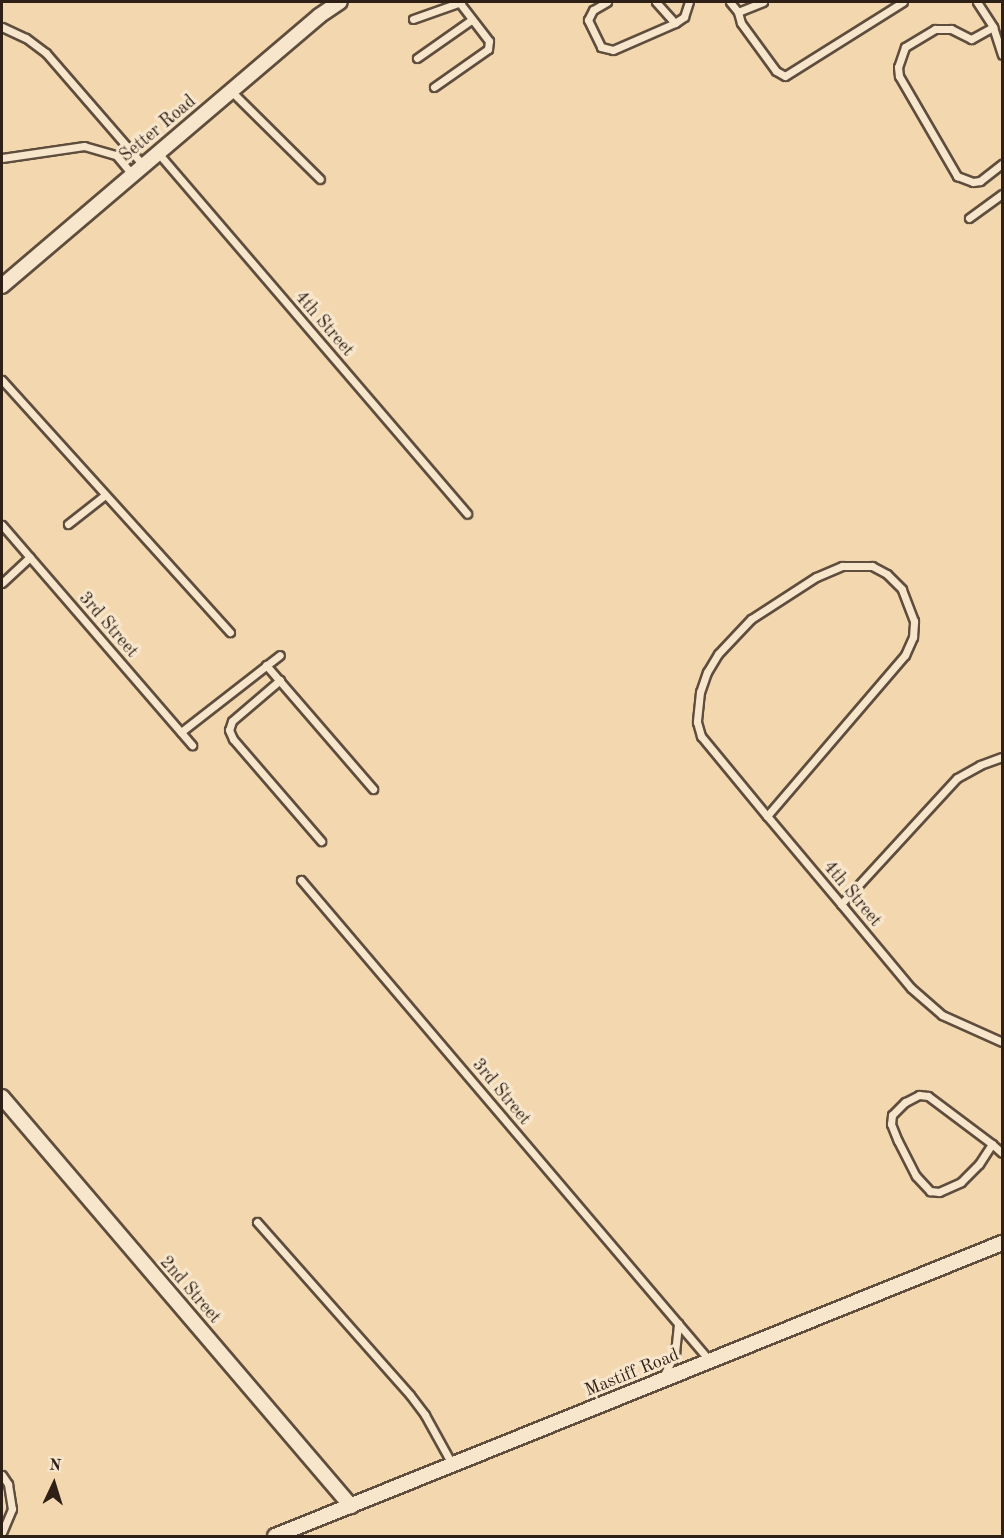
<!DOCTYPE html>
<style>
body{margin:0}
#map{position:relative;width:1004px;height:1538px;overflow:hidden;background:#f3d8af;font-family:"Old Standard TT",serif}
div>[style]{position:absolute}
.roads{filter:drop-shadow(2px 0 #5f4d3d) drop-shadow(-2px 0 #5f4d3d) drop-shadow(0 2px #5f4d3d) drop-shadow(0 -2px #5f4d3d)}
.lane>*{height:7px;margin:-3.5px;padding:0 3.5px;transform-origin:3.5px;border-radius:3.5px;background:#f7e6cb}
.street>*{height:14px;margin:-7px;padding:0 7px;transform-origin:7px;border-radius:7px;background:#f7e6cb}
span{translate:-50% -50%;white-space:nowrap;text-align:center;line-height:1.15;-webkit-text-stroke:6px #f7e6cb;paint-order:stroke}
.street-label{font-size:18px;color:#2e1f17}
.frame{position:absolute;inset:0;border:3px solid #2e1f17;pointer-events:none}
.north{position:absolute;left:24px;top:1454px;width:60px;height:60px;-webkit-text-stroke:4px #f7e6cb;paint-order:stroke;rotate:4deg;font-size:16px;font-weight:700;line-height:24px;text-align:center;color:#2e1f17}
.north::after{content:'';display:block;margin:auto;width:21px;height:27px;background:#2e1f17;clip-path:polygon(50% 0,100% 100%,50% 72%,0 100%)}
</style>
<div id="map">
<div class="roads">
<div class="lane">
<div style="left:607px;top:2px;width:16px;rotate:150deg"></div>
<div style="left:593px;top:10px;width:11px;rotate:117deg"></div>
<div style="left:588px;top:20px;width:30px;rotate:64deg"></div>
<div style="left:601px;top:47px;width:12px;rotate:14deg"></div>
<div style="left:613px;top:50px;width:68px;rotate:-23.5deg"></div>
<div style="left:675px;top:23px;width:11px;rotate:-34deg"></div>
<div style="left:684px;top:17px;width:16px;rotate:-72deg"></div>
<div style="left:656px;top:2px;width:28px;rotate:48deg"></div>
<div style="left:730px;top:2px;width:13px;rotate:51deg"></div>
<div style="left:738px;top:12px;width:27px;rotate:-22deg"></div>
<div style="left:977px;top:2px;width:30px;rotate:57deg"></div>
<div style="left:993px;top:27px;width:29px;rotate:72deg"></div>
<div style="left:738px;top:12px;width:11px;rotate:75deg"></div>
<div style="left:741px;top:23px;width:59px;rotate:53.9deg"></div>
<div style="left:776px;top:71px;width:10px;rotate:29deg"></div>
<div style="left:785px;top:76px;width:139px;rotate:-32.1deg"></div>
<div style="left:413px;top:19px;width:51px;rotate:-19.5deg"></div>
<div style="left:2px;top:27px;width:26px;rotate:25deg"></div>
<div style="left:26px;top:38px;width:25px;rotate:37deg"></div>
<div style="left:46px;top:53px;width:148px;rotate:49.1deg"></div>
<div style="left:993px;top:27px;width:25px;rotate:151deg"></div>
<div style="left:971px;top:39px;width:22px;rotate:-153deg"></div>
<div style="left:951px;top:29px;width:16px;rotate:180deg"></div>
<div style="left:935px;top:29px;width:35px;rotate:149deg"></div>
<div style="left:905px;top:47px;width:21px;rotate:109deg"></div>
<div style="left:898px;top:67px;width:9px;rotate:84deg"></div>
<div style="left:899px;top:76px;width:116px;rotate:59.9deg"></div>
<div style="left:957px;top:176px;width:17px;rotate:21deg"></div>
<div style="left:973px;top:182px;width:7px;rotate:-8deg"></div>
<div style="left:980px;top:181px;width:28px;rotate:-38deg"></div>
<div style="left:417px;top:58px;width:66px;rotate:-35.1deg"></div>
<div style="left:434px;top:87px;width:66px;rotate:-35.1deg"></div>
<div style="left:488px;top:49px;width:8px;rotate:-83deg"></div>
<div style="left:489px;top:41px;width:49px;rotate:-127.6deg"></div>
<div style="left:231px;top:91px;width:125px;rotate:44.7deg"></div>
<div style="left:158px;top:153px;width:475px;rotate:49.4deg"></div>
<div style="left:2px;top:158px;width:83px;rotate:-8.3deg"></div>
<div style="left:84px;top:146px;width:33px;rotate:16deg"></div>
<div style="left:116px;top:155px;width:25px;rotate:50deg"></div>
<div style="left:969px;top:218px;width:41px;rotate:-36deg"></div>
<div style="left:2px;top:380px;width:340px;rotate:47.9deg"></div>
<div style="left:68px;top:524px;width:47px;rotate:-38.1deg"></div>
<div style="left:2px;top:525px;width:291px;rotate:49.2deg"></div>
<div style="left:2px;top:583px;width:38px;rotate:-43deg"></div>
<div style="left:266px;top:665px;width:164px;rotate:49.2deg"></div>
<div style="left:280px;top:680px;width:63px;rotate:139.5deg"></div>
<div style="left:232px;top:721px;width:9px;rotate:108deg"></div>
<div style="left:229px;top:730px;width:10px;rotate:66deg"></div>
<div style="left:233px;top:739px;width:135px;rotate:49.2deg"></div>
<div style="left:181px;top:732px;width:125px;rotate:-37.9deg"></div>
<div style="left:767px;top:816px;width:212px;rotate:-49.4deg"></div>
<div style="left:905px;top:655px;width:20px;rotate:-66deg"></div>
<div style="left:913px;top:637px;width:16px;rotate:-86deg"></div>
<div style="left:914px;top:621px;width:34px;rotate:-111deg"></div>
<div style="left:902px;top:589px;width:21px;rotate:-135deg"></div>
<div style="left:887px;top:574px;width:17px;rotate:-152deg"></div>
<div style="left:872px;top:566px;width:30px;rotate:180deg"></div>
<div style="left:842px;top:566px;width:28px;rotate:157deg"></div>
<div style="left:816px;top:577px;width:77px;rotate:147.1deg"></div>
<div style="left:751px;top:619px;width:48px;rotate:133.3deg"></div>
<div style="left:718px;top:654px;width:21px;rotate:121deg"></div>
<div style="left:707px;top:672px;width:21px;rotate:109deg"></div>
<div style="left:700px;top:692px;width:30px;rotate:96deg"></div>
<div style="left:697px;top:722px;width:15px;rotate:74deg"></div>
<div style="left:701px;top:736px;width:104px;rotate:50.5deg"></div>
<div style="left:767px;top:816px;width:115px;rotate:49.9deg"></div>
<div style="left:841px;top:904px;width:109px;rotate:50.2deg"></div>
<div style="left:911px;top:988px;width:41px;rotate:41.1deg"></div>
<div style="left:942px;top:1015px;width:66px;rotate:24.2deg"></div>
<div style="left:301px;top:880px;width:631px;rotate:49.63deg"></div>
<div style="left:841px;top:904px;width:171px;rotate:-47.4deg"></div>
<div style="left:957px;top:778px;width:26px;rotate:-29deg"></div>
<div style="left:980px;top:765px;width:23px;rotate:-20deg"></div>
<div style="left:992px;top:1144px;width:80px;rotate:-143.1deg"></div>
<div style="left:928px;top:1096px;width:9px;rotate:-174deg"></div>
<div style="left:919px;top:1095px;width:16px;rotate:153deg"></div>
<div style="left:905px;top:1102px;width:18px;rotate:135deg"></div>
<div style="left:892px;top:1115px;width:9px;rotate:96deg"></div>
<div style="left:891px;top:1124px;width:18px;rotate:68deg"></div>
<div style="left:898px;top:1141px;width:39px;rotate:63deg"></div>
<div style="left:916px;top:1176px;width:21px;rotate:47deg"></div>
<div style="left:930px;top:1191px;width:9px;rotate:6deg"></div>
<div style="left:939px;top:1192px;width:24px;rotate:-24deg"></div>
<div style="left:961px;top:1182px;width:25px;rotate:-45deg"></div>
<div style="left:979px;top:1164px;width:24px;rotate:-57deg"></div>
<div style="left:992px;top:1144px;width:13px;rotate:42deg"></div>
<div style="left:257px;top:1222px;width:231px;rotate:48.5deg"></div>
<div style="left:410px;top:1395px;width:25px;rotate:53deg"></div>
<div style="left:425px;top:1415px;width:56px;rotate:61.1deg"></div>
<div style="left:663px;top:1377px;width:27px;rotate:-63deg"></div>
<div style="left:675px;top:1353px;width:30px;rotate:-84deg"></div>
<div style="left:2px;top:1475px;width:11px;rotate:56deg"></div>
<div style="left:8px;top:1484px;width:25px;rotate:81deg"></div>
<div style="left:12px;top:1509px;width:25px;rotate:113deg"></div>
</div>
<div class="street">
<div style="left:2px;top:286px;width:416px;rotate:-40.4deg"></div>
<div style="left:319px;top:16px;width:25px;rotate:-34deg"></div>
<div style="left:2px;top:1097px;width:538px;rotate:49.53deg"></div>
<div style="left:275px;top:1536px;width:784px;rotate:-21.95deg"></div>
</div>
</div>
<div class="street-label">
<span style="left:158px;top:129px;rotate:-40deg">Setter Road</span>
<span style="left:324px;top:324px;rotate:49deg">4th Street</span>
<span style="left:108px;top:625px;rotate:49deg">3rd Street</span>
<span style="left:852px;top:894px;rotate:50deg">4th Street</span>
<span style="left:501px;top:1092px;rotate:50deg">3rd Street</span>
<span style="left:190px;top:1290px;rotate:49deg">2nd Street</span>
<span style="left:632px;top:1373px;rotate:-22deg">Mastiff Road</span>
</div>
<div class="frame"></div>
<div class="north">N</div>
</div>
